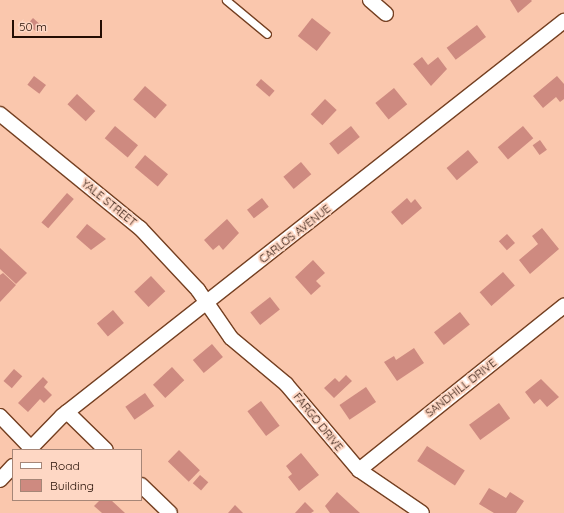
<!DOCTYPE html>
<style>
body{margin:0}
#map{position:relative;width:564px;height:513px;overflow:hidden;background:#fac7ad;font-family:Quicksand,sans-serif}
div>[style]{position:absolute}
.building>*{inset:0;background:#ce8a80;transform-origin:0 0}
.roads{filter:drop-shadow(1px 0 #754022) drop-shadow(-1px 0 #754022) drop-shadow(0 1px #754022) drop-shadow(0 -1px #754022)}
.service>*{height:7px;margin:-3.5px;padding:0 3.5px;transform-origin:3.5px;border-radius:3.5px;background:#fff}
.minor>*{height:14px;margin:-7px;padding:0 7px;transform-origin:7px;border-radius:7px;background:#fff}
span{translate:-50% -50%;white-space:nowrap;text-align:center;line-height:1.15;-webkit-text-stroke:4px #fed7c4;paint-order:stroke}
.street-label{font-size:11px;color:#230d03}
.legend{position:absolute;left:12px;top:449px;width:130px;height:52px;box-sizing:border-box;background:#fed7c4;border:1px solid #a68677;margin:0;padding:5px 7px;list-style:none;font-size:12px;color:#230d03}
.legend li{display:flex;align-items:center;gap:8px;height:20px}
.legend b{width:20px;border:1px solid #a68677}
.scale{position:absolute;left:12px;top:20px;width:90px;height:18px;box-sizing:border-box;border:2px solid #230d03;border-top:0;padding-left:5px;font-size:12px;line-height:14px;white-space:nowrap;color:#230d03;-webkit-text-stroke:3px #fed7c4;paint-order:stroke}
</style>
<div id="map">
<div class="building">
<div style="clip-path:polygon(510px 0,531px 0,532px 1px,518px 13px)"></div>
<div style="left:33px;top:18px;width:13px;height:8px;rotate:42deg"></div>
<div style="left:312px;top:18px;width:24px;height:23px;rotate:38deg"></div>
<div style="left:477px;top:25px;width:15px;height:38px;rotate:53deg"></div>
<div style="clip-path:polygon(422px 57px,428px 65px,438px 57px,447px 69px,431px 86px,413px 64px)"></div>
<div style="left:34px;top:76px;width:15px;height:11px;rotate:37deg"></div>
<div style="clip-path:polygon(557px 76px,564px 84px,564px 99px,560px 102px,556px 97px,543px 108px,533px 96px)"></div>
<div style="left:261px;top:79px;width:18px;height:8px;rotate:41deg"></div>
<div style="left:145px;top:86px;width:29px;height:18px;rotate:41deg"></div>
<div style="left:394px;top:88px;width:21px;height:24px;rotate:51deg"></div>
<div style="left:77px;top:94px;width:25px;height:14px;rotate:43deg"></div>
<div style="left:325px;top:99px;width:16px;height:21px;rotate:43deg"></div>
<div style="left:115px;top:126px;width:30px;height:16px;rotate:40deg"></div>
<div style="left:351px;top:126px;width:14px;height:28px;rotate:51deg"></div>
<div style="left:523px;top:126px;width:16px;height:33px;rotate:50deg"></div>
<div style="left:540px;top:140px;width:12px;height:9px;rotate:55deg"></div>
<div style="left:468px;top:150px;width:16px;height:28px;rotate:50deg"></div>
<div style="left:145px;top:155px;width:30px;height:16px;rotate:40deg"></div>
<div style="left:301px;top:162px;width:16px;height:23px;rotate:50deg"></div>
<div style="left:67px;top:193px;width:9px;height:39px;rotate:41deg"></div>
<div style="left:262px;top:198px;width:11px;height:19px;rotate:52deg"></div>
<div style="clip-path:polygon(407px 198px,411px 203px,415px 199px,422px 208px,402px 225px,391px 212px)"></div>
<div style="clip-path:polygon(227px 219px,239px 233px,223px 250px,219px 245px,213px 250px,204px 240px)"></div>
<div style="clip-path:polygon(87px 224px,106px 239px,91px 250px,76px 237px)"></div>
<div style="clip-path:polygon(542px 228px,559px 249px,530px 274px,519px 260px,538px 244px,532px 236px)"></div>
<div style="left:507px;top:234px;width:12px;height:11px;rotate:48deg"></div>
<div style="clip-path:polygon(0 248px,27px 273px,16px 284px,0 269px)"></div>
<div style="clip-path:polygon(313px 260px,325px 273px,316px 281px,321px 286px,311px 295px,295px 277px)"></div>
<div style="left:503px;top:272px;width:18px;height:31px;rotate:49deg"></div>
<div style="clip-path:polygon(3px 273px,16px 285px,0 302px,0 275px)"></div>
<div style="left:151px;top:276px;width:21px;height:23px;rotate:47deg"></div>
<div style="left:270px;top:297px;width:16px;height:25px;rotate:52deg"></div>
<div style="left:113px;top:310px;width:17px;height:21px;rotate:50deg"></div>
<div style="left:460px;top:312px;width:16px;height:33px;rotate:52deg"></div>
<div style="left:212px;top:344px;width:17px;height:25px;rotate:50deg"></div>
<div style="clip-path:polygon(414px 348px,424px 363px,397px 381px,384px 362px,394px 356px,396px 360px)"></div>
<div style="left:172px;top:367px;width:18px;height:26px;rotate:47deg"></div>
<div style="left:14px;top:369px;width:11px;height:16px;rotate:41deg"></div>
<div style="clip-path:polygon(346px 375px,352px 381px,334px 398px,324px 388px,335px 378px,339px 382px)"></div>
<div style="clip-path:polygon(43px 377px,48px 382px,44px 387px,52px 395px,44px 403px,40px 399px,28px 412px,18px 403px)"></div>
<div style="clip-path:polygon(541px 379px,559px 397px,547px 407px,540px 399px,534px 404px,525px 392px)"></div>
<div style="left:366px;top:387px;width:18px;height:32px;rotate:56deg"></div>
<div style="left:145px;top:393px;width:16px;height:24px;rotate:55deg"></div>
<div style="left:261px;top:401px;width:31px;height:17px;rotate:53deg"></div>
<div style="left:499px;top:403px;width:19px;height:37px;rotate:54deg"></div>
<div style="left:427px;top:446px;width:45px;height:18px;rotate:33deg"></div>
<div style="left:179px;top:450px;width:29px;height:16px;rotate:44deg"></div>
<div style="clip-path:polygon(301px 453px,319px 475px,299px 491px,288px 477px,292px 474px,286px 466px)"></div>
<div style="left:200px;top:475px;width:11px;height:11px;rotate:41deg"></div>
<div style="clip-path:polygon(489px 488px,506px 498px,510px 492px,524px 501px,516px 513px,494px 513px,479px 504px)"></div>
<div style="clip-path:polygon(337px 492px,360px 513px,330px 513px,325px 506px)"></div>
<div style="clip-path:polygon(100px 500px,111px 500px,125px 513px,102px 513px,94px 506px)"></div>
<div style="clip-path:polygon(305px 502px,314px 511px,311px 513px,295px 513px)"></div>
<div style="clip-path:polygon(235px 505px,243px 513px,228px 513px)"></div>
</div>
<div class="roads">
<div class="service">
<div style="left:226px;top:0;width:53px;rotate:39.7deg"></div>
</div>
<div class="minor">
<div style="left:370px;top:0;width:21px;rotate:41deg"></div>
<div style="left:0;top:114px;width:181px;rotate:39.2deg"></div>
<div style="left:140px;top:228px;width:85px;rotate:46.9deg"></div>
<div style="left:198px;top:290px;width:58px;rotate:55.5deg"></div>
<div style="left:231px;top:338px;width:72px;rotate:39.9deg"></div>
<div style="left:286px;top:384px;width:113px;rotate:49.7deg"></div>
<div style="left:359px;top:470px;width:76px;rotate:34.3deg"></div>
<div style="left:67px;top:412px;width:54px;rotate:44.3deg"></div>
<div style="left:0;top:416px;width:45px;rotate:45.9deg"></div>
<div style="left:29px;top:450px;width:47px;rotate:-45.9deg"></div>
<div style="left:62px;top:416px;width:639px;rotate:-38.2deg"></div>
<div style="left:359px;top:470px;width:263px;rotate:-38.7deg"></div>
<div style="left:0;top:480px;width:19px;rotate:-47deg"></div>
<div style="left:141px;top:485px;width:40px;rotate:44deg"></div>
</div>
</div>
<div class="street-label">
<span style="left:109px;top:203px;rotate:39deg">YALE STREET</span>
<span style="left:295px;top:234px;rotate:-38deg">CARLOS AVENUE</span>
<span style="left:461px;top:388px;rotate:-38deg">SANDHILL DRIVE</span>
<span style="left:318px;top:422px;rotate:51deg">FARGO DRIVE</span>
</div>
<ul class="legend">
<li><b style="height:5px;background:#fff"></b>Road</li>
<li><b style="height:11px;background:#ce8a80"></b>Building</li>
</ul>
<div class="scale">50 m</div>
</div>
